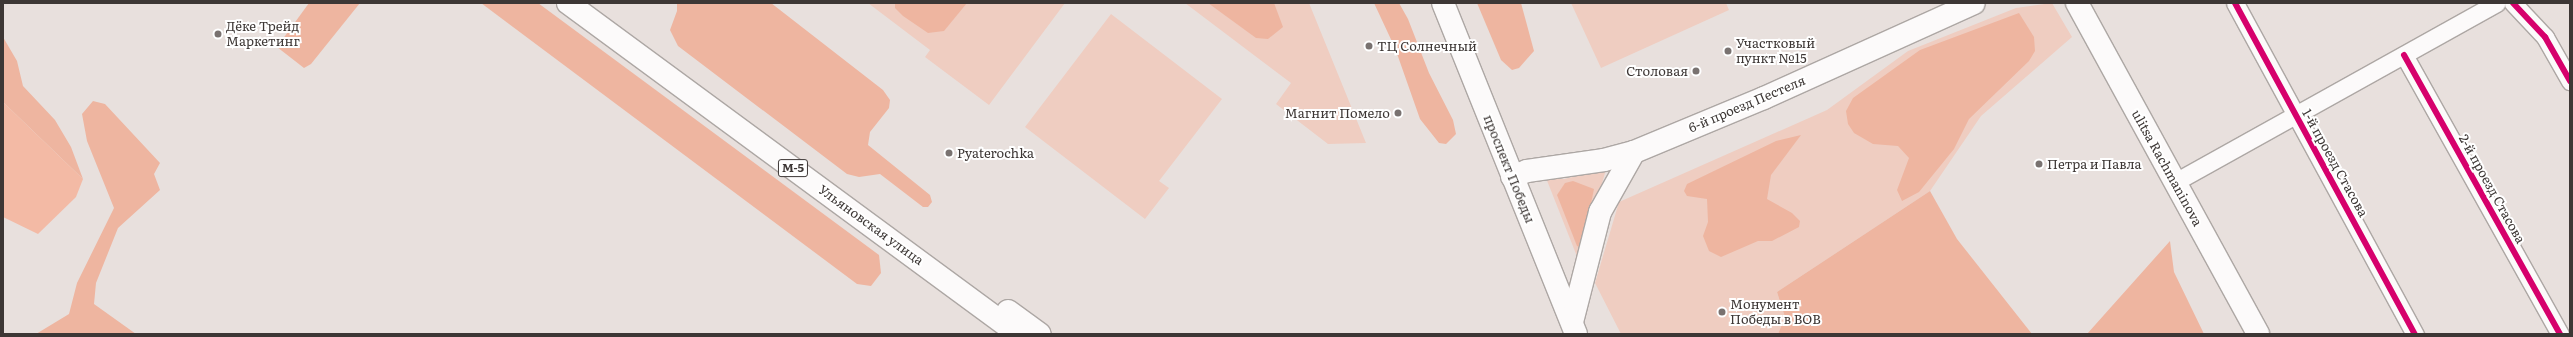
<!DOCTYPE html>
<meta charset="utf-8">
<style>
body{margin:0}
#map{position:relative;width:2573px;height:337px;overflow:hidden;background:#e8e0dd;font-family:Literata,serif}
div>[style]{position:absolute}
.green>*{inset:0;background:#efcdc1}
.forest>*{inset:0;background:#eeb5a0}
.water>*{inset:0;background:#f3baa5}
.roads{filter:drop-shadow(1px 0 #ada7a4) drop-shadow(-1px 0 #ada7a4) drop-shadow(0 1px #ada7a4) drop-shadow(0 -1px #ada7a4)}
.minor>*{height:17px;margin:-8.5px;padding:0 8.5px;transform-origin:8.5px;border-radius:8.5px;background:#fcfafa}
.major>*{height:22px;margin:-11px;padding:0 11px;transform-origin:11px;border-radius:11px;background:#fcfafa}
.highway>*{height:22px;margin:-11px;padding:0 11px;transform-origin:11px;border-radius:11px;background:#fcfafa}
.cycleway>*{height:6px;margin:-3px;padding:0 3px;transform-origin:3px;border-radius:3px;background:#d6006c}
.dots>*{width:11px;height:11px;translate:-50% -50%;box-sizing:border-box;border:2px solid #fff;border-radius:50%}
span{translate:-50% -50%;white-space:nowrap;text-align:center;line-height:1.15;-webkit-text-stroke:4px #fff;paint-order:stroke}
.shield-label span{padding:1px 3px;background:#fff;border:1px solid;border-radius:3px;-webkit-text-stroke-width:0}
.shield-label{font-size:12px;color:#3d3735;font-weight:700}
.poi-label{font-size:13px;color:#3d3735}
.left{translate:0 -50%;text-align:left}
.right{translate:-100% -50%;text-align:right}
.street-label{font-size:13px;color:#3d3735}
.frame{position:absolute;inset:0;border:4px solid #3d3735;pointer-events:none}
</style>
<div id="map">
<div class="green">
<div style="clip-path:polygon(868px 3px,1065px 3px,989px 105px,925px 57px,930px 50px)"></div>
<div style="clip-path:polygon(1185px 3px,1309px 3px,1366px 143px,1328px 144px,1276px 104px,1291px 83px)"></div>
<div style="clip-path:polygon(1571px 3px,1726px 3px,1729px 10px,1601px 68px)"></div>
<div style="clip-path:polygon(2052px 3px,2072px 37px,1981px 116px,1930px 191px,1777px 292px,1785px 317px,1778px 334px,1621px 334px,1595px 283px,1619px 202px,1827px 110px,1908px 51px,2016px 8px)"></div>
<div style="clip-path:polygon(1111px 14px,1222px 99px,1159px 181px,1169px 188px,1145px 219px,1025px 127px)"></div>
<div style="clip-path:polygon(1606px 169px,1580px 264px,1546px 178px,1564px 179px)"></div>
</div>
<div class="forest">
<div style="clip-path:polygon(309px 3px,360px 3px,311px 64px,304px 68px,277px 47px)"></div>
<div style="clip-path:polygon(481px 3px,538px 3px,879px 255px,881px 273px,871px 286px,857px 284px)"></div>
<div style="clip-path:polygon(677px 3px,771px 3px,883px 90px,890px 100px,889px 108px,870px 132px,868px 145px,930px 195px,932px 202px,928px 207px,923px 207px,880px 174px,859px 177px,847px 174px,678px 46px,670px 30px,677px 11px)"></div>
<div style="clip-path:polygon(895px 3px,967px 3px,944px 31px,928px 33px,903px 16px,895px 8px)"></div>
<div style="clip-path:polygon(1208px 3px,1274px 3px,1283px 27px,1268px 39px,1256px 38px)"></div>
<div style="clip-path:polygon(1374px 3px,1399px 3px,1408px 19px,1429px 73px,1453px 120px,1456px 134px,1446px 144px,1439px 143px,1420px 119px,1395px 48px)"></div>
<div style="clip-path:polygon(1477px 3px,1521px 3px,1534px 51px,1519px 68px,1512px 70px,1501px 60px)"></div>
<div style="clip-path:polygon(2019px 13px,2034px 37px,2035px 51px,2029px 61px,1969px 119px,1954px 149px,1919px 192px,1902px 201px,1897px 190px,1909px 158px,1898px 146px,1873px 144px,1854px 133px,1848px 124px,1846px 111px,1853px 98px,1920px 50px)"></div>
<div style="clip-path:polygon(3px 37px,17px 61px,23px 86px,55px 120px,71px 147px,83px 179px,3px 102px)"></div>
<div style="clip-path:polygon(93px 101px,105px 104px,160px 163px,154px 174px,160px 190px,118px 228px,96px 283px,94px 304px,136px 334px,36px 334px,69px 314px,77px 283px,114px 208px,87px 141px,82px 114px)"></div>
<div style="clip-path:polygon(1801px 135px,1771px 175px,1767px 199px,1792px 213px,1800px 221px,1799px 227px,1772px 241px,1758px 241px,1721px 257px,1709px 251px,1703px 236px,1708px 222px,1707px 199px,1687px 196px,1684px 191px,1687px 184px,1776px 141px)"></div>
<div style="clip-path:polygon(1573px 181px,1594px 189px,1582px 248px,1577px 246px,1557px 195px,1565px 183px)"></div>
<div style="clip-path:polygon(1930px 191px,1957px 239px,2032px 334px,1778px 334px,1785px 317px,1777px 292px)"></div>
<div style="clip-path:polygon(2170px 241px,2174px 272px,2204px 334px,2087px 334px)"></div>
</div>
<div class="water">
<div style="clip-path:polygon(3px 102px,83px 179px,76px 197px,38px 234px,3px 217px)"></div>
</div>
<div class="roads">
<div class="minor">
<div style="left:2235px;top:3px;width:377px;rotate:61.5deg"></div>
<div style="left:2513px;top:3px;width:47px;rotate:46.7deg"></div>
<div style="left:2545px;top:37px;width:51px;rotate:60.4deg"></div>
<div style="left:2404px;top:55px;width:320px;rotate:60.8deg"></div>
<div style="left:2175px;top:182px;width:368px;rotate:-29.1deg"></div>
</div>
<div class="major">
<div style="left:1443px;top:3px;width:357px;rotate:68.1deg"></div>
<div style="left:2077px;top:3px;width:377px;rotate:61.3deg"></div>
<div style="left:1512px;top:177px;width:16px;rotate:-22deg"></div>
<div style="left:1527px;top:171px;width:78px;rotate:-8.1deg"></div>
<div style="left:1604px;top:160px;width:31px;rotate:-15deg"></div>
<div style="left:1634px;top:152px;width:141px;rotate:-22.6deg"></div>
<div style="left:1764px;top:98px;width:230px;rotate:-24.3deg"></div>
<div style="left:1572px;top:322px;width:114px;rotate:-75.7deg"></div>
<div style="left:1600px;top:212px;width:69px;rotate:-60.5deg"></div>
</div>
<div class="highway">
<div style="left:568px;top:3px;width:559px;rotate:36.34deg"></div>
<div style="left:1008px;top:311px;width:39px;rotate:36deg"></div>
</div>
</div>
<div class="cycleway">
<div style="left:2235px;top:3px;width:377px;rotate:61.5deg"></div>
<div style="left:2513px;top:3px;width:47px;rotate:46.7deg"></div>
<div style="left:2545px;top:37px;width:51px;rotate:60.4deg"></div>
<div style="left:2404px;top:55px;width:320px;rotate:60.8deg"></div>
</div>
<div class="dots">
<div style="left:218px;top:34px;background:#797270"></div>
<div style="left:1369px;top:46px;background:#797270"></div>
<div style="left:1728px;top:51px;background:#797270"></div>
<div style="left:1696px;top:71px;background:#797270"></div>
<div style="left:1398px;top:113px;background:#797270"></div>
<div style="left:949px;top:153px;background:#797270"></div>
<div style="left:2039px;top:164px;background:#797270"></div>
<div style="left:1722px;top:312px;background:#797270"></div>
</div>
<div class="shield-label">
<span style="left:793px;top:168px">М-5</span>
</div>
<div class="poi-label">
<span class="left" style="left:226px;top:34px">Дёке Трейд<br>Маркетинг</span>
<span class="left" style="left:1736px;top:51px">Участковый<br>пункт №15</span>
<span class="left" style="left:1377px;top:46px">ТЦ Солнечный</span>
<span class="right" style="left:1688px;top:71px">Столовая</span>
<span class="right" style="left:1390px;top:113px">Магнит Помело</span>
<span class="left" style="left:957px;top:153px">Pyaterochka</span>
<span class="left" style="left:2047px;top:164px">Петра и Павла</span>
<span class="left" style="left:1730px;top:312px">Монумент<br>Победы в ВОВ</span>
</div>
<div class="street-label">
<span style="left:1747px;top:104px;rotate:-23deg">6-й проезд Пестеля</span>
<span style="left:2335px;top:163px;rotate:61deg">1-й проезд Стасова</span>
<span style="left:2167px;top:168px;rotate:61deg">ulitsa Rachmaninova</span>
<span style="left:1509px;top:169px;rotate:68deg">проспект Победы</span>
<span style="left:2492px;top:189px;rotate:61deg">2-й проезд Стасова</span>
<span style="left:871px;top:225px;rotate:36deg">Ульяновская улица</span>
</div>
<div class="frame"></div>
</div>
